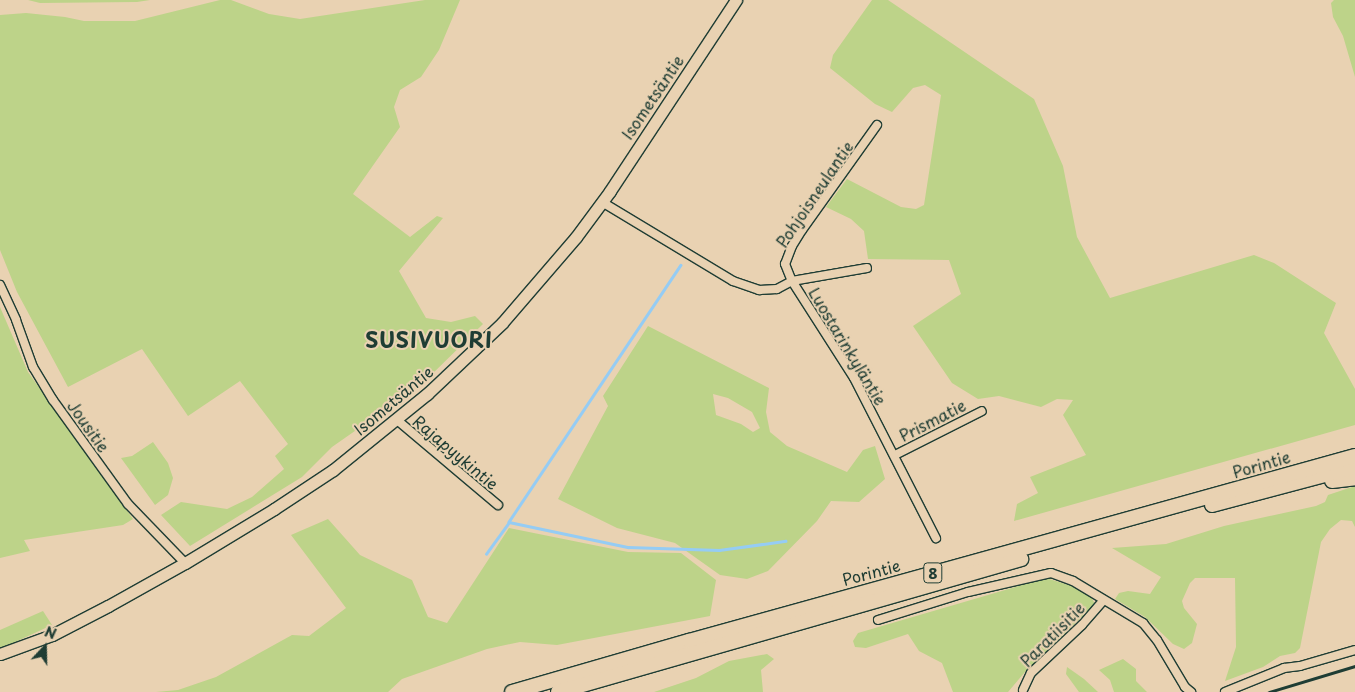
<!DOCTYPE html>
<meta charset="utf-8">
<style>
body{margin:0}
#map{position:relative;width:1355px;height:692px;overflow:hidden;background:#e9d2b2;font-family:"Playpen Sans",sans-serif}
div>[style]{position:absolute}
.green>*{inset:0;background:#bdd389}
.stream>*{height:2.5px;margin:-1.25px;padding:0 1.25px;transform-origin:1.25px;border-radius:1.25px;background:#95ccf4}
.roads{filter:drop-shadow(1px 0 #1f3d34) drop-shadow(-1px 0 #1f3d34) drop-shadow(0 1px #1f3d34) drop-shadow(0 -1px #1f3d34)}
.street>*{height:8px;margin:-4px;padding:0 4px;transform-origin:4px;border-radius:4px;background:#e9d2b2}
.secondary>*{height:11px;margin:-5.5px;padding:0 5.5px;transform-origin:5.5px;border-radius:5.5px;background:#e9d2b2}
.highway>*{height:14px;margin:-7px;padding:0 7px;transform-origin:7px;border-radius:7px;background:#e9d2b2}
.rail>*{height:2.5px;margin:-1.25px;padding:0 1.25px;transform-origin:1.25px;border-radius:1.25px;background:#1f3d34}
span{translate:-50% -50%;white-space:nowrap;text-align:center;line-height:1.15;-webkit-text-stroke:4px #e9d2b2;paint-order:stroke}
.shield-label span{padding:1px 4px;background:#e9d2b2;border:1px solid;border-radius:4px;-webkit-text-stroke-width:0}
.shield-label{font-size:15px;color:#1f3d34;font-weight:700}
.street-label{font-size:16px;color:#1f3d34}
.district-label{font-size:21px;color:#1f3d34;font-weight:700;letter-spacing:1px}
.north{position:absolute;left:20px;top:622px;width:50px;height:50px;-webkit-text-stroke:4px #e9d2b2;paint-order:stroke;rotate:21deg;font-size:14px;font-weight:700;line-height:20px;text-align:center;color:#1f3d34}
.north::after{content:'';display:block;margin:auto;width:18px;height:22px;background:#1f3d34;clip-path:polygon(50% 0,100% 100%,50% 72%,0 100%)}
</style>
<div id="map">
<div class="green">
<div style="clip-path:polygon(28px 0,150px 0,137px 2px,40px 3px)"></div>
<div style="clip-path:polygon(220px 0,231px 0,269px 14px,300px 19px,425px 0,460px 0,439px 50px,421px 77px,400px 90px,394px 107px,400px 127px,353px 194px,410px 237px,437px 216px,443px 218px,399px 271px,426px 318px,451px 322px,475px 316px,483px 324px,422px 384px,332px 447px,302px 477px,190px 546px,161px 515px,181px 502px,227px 509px,252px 497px,284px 469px,275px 456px,288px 444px,240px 381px,188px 416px,142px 349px,68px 387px,17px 292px,0 250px,0 15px,26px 13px,65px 17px,84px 21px,135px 21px)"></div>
<div style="clip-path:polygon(872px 0,888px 0,1034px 99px,1063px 166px,1077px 237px,1110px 298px,1254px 255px,1274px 263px,1336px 303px,1324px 333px,1355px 389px,1355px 425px,1014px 521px,1017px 504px,1038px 493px,1030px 477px,1086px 455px,1063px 415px,1073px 400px,1057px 399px,1041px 407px,999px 396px,978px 399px,952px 383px,913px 326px,961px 294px,949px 260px,868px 259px,864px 231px,851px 219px,826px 207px,847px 179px,901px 207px,916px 209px,924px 205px,941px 95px,925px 85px,913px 88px,892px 112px,875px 104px,830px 68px,833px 55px)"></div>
<div style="clip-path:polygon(1334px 0,1355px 0,1355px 77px,1343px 36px,1333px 17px,1331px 3px)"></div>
<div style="clip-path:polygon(0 307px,28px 372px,133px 519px,123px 525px,24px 540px,30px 551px,0 558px)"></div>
<div style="clip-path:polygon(evenodd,648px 326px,769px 388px,766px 412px,770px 432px,787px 446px,847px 472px,863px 450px,875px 446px,885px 479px,859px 502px,831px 501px,817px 521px,768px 571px,747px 579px,720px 575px,675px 543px,617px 528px,558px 499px,608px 406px,603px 396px,648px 326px,713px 394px,728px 398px,752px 412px,760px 428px,753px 432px,741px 424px,716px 415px,713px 394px)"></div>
<div style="clip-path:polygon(153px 442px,168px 463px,173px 478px,168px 495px,155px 505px,121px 458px,132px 456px)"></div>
<div style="clip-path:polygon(1355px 486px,1355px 527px,1352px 521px,1341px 520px,1330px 529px,1321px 542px,1300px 648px,1295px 653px,1280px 656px,1263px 667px,1225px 681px,1236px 647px,1235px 578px,1195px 578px,1190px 583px,1182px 601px,1184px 608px,1197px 624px,1192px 643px,1184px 649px,1173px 644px,1145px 617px,1115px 599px,1119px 593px,1128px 591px,1150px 594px,1161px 577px,1112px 548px,1166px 544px,1224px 526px,1316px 506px,1325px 502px,1328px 495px)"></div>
<div style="clip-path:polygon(328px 519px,360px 555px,412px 580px,428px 617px,447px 623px,509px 528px,628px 552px,681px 553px,716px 580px,710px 616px,557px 645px,520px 642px,487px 649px,402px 679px,388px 692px,156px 692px,178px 690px,216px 677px,292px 635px,309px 636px,346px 608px,291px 535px)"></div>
<div style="clip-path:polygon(1046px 578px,1075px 587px,1091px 597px,1095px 604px,1025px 672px,1008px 692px,953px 692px,942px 663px,919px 651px,908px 634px,866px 648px,855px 647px,853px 641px,858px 633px)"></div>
<div style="clip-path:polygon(43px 611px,52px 625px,0 649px,0 630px)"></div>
<div style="clip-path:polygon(767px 654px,774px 659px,761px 670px,763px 692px,654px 692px,696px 678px,729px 661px)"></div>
<div style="clip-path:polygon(1123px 659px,1136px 669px,1136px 681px,1147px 692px,1114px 692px,1110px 680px,1099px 670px)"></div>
<div style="clip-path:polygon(1067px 667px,1084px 679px,1098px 692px,1079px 692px,1066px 674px)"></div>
</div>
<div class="stream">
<div style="left:681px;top:265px;width:309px;rotate:123.8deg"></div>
<div style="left:509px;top:522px;width:122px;rotate:11.9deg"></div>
<div style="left:628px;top:547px;width:91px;rotate:1.9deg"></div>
<div style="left:719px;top:550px;width:67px;rotate:-7.8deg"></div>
<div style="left:486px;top:554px;width:39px;rotate:-54deg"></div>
</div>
<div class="roads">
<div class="street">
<div style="left:877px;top:125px;width:129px;rotate:125.5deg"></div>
<div style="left:802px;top:230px;width:19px;rotate:122deg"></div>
<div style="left:792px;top:246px;width:19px;rotate:111deg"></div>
<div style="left:785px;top:264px;width:18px;rotate:68deg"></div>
<div style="left:792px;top:281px;width:115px;rotate:57.4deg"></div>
<div style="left:854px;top:378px;width:180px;rotate:62.9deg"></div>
<div style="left:602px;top:202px;width:153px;rotate:31.1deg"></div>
<div style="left:733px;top:281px;width:28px;rotate:19deg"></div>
<div style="left:759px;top:290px;width:18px;rotate:-3deg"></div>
<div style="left:777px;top:289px;width:17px;rotate:-28deg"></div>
<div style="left:792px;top:281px;width:76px;rotate:-9.8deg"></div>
<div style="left:0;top:285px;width:38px;rotate:65deg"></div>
<div style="left:16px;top:320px;width:50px;rotate:70.1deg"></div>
<div style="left:33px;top:367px;width:39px;rotate:59deg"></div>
<div style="left:53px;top:400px;width:128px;rotate:54.2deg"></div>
<div style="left:128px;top:504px;width:82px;rotate:46deg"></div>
<div style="left:397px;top:420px;width:132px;rotate:40.1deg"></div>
<div style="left:895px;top:455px;width:97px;rotate:-26.8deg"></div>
<div style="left:878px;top:620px;width:94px;rotate:-17.3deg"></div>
<div style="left:968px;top:592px;width:85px;rotate:-12.9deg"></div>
<div style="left:1051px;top:573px;width:23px;rotate:20deg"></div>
<div style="left:1073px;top:581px;width:82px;rotate:31deg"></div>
<div style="left:1143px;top:623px;width:22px;rotate:51deg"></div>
<div style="left:1157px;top:640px;width:55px;rotate:59.2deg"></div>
<div style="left:1185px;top:687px;width:8px;rotate:40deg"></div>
<div style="left:1023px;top:690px;width:19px;rotate:-65deg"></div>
<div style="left:1031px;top:673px;width:70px;rotate:-43.3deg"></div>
<div style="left:1082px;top:625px;width:33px;rotate:-49deg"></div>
<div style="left:1225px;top:692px;width:64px;rotate:-22.1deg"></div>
<div style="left:1284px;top:668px;width:16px;rotate:-7deg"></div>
<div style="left:1300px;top:666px;width:57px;rotate:-16.2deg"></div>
</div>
<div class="secondary">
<div style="left:0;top:654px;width:55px;rotate:-20.1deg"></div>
<div style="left:52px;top:635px;width:63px;rotate:-27.4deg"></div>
<div style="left:108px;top:606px;width:88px;rotate:-29.2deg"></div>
<div style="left:185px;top:563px;width:104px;rotate:-31.2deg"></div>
<div style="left:274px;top:509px;width:71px;rotate:-33.5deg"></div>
<div style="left:333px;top:470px;width:121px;rotate:-39deg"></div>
<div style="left:427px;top:394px;width:103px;rotate:-43.4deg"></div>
<div style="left:502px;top:323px;width:113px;rotate:-49.3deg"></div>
<div style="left:576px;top:237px;width:57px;rotate:-53.5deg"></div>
<div style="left:610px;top:191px;width:229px;rotate:-56.6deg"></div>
</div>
<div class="highway">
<div style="left:1332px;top:481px;width:23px;rotate:-7deg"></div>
<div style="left:1212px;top:505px;width:148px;rotate:-14.9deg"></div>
<div style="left:512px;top:692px;width:184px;rotate:-16.1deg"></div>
<div style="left:689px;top:641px;width:691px;rotate:-15.52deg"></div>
<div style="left:558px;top:692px;width:482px;rotate:-16deg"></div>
</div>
</div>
<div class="rail">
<div style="left:1269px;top:692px;width:90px;rotate:-16.8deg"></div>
</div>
<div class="shield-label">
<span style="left:933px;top:573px">8</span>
</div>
<div class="street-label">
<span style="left:652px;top:97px;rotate:-56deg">Isometsäntie</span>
<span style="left:814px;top:194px;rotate:-56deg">Pohjoisneulantie</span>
<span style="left:848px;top:346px;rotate:59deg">Luostarinkyläntie</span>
<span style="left:393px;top:400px;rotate:-40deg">Isometsäntie</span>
<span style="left:932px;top:420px;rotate:-27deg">Prismatie</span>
<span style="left:89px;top:426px;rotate:55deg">Jousitie</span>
<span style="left:456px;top:452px;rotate:40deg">Rajapyykintie</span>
<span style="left:1261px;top:464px;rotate:-16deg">Porintie</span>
<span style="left:871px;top:572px;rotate:-15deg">Porintie</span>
<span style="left:1052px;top:634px;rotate:-45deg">Paratiisitie</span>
</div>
<div class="district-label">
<span style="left:429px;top:339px">SUSIVUORI</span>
</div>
<div class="north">N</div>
</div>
